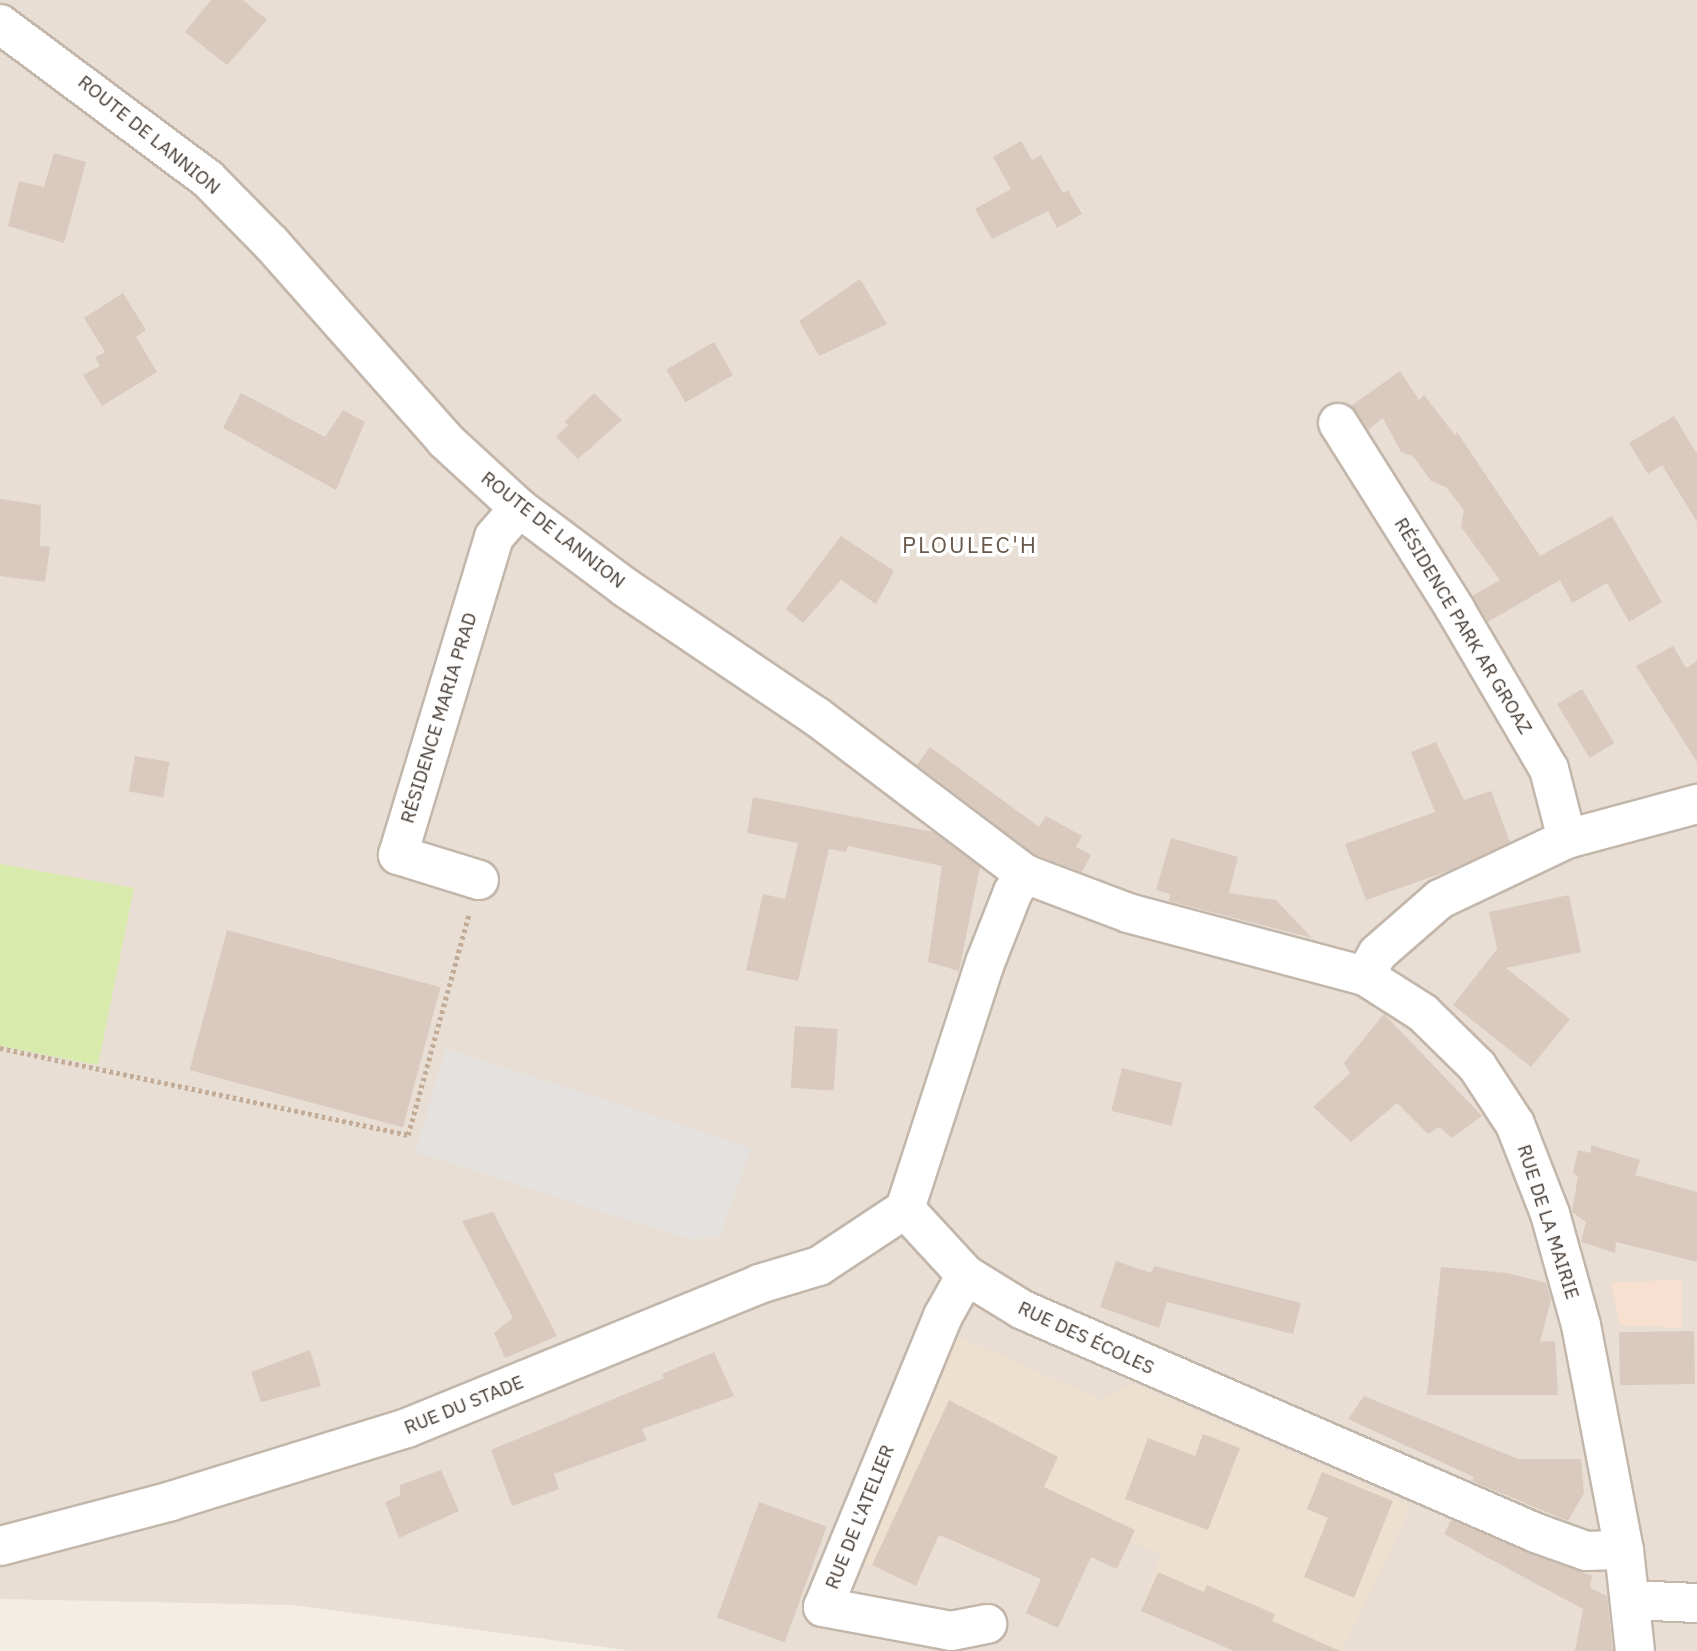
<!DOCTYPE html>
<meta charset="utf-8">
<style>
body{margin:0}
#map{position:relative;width:1697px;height:1651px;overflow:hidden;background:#f4ede6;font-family:"IBM Plex Sans",sans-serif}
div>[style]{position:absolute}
.residential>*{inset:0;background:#e8ded3}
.commercial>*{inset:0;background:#f7e0cf}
.education>*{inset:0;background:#eee0cf}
.green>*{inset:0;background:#d9ebac}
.parking>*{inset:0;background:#e4e1de}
.building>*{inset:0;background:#d9cabd;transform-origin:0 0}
.path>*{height:4.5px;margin-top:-2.25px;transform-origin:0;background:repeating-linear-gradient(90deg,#c2ac98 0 3.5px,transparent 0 7px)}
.roads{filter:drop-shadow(2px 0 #c3b6ab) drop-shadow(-2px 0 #c3b6ab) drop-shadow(0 2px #c3b6ab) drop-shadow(0 -2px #c3b6ab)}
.minor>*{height:38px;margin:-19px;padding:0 19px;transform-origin:19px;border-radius:19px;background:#fff}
.tertiary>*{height:38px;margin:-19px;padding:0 19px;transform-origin:19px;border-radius:19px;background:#fff}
span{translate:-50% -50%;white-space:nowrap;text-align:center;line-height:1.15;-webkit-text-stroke:7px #fff;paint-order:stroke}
.street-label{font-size:19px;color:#473d35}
.quarter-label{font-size:23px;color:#6a594b;letter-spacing:2px}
</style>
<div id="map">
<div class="residential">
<div style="clip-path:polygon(0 0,1697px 0,1697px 1651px,633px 1651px,293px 1605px,0 1599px)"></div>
</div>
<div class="commercial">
<div style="clip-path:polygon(1682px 1280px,1682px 1328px,1620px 1325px,1611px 1282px)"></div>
</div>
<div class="education">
<div style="clip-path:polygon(957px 1336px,1101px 1400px,1132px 1384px,1411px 1506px,1341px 1651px,1234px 1651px,1141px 1611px,1161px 1554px,1130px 1542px,1091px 1557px,1058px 1628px,1026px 1613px,1051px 1558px,968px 1549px,939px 1536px,916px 1586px,872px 1565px,859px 1565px)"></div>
</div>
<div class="green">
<div style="clip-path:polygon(0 864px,134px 888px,98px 1065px,0 1046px)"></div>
</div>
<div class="parking">
<div style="clip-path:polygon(446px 1048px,751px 1148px,720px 1238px,688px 1239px,415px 1152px)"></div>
</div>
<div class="building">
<div style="clip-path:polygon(211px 0,243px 0,267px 20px,227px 65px,185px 32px)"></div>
<div style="clip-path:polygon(1021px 141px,1032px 160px,1041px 155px,1063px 193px,1068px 190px,1082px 214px,1057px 228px,1048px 211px,992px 239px,975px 209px,1011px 189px,993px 157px)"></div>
<div style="clip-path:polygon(54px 153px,86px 162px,64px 243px,8px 226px,19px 181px,44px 187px)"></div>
<div style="clip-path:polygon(860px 279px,887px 324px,819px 356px,799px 321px)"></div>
<div style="clip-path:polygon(123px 293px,146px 330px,136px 337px,157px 372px,102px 406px,83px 375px,100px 366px,95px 357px,105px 352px,84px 318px)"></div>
<div style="left:714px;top:342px;width:38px;height:55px;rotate:60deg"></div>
<div style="clip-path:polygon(1400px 371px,1419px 400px,1424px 395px,1455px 435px,1457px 432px,1540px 556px,1612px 516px,1662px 602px,1629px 622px,1607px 583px,1572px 603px,1560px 580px,1488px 622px,1472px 596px,1500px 580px,1461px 527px,1464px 510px,1446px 487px,1431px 481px,1413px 456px,1401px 452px,1383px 418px,1368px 430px,1351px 406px)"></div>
<div style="clip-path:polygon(241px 393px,325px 437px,343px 410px,365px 422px,336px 490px,223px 428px)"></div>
<div style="clip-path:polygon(594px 393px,622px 420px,578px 459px,556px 437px,568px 425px,564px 422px)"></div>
<div style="clip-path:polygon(1674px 416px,1697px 454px,1697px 522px,1662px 465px,1648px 474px,1629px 443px)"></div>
<div style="clip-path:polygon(0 499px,41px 505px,40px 546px,50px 547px,45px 582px,0 576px)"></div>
<div style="clip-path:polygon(841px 536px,894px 571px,876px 604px,841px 580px,803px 623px,786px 609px)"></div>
<div style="clip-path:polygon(1673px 646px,1686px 668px,1697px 661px,1697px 762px,1636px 666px)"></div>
<div style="left:1582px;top:689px;width:63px;height:29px;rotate:59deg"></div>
<div style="clip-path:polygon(1436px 742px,1464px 800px,1491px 791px,1510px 842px,1451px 870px,1366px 900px,1345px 844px,1435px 812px,1411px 752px)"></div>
<div style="clip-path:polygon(930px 747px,1039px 827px,1046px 816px,1082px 836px,1076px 847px,1091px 855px,1082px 872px,1036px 855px,917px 765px)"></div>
<div style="left:135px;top:756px;width:35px;height:36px;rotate:10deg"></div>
<div style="clip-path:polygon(753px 797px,933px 832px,980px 867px,959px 971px,928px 962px,942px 866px,848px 846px,846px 852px,829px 849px,798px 981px,746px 970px,763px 894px,785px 899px,798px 843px,747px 833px)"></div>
<div style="clip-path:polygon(1171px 838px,1238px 857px,1229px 893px,1276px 900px,1312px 938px,1169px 901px,1170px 894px,1156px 890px)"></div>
<div style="clip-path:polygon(1569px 895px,1581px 952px,1506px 968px,1570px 1019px,1531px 1067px,1453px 1005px,1497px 949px,1489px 912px)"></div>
<div style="left:227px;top:930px;width:221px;height:145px;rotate:15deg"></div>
<div style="clip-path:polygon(1384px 1014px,1482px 1116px,1452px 1138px,1439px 1127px,1428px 1134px,1397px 1103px,1351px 1142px,1313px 1107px,1350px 1073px,1344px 1063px)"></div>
<div style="left:795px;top:1026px;width:43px;height:62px;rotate:4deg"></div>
<div style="left:1122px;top:1068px;width:62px;height:44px;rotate:14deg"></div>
<div style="clip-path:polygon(1591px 1145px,1640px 1160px,1635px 1175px,1697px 1192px,1697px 1262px,1616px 1242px,1615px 1253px,1581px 1242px,1586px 1222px,1572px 1212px,1578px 1176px,1573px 1173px,1578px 1150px,1591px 1153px)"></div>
<div style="clip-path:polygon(493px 1212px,557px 1336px,505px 1358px,494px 1333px,513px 1318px,462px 1221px)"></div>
<div style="clip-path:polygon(1116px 1261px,1151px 1273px,1154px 1266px,1301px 1303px,1293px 1334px,1167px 1302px,1159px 1328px,1100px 1307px)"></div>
<div style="clip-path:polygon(1441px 1267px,1507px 1273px,1546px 1283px,1551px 1300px,1540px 1342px,1555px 1341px,1558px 1395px,1427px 1395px)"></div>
<div style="left:1694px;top:1331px;width:53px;height:75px;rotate:89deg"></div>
<div style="clip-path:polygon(310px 1350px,321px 1386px,261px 1402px,251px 1372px)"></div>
<div style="clip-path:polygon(714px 1352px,734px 1396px,642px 1429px,647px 1440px,554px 1474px,559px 1489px,512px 1506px,491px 1450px,664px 1378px,662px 1374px)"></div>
<div style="clip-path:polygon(1364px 1396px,1518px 1459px,1581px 1459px,1584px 1493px,1568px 1521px,1472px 1481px,1474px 1477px,1348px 1419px)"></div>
<div style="clip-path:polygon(949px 1400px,1058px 1457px,1044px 1487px,1135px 1530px,1117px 1569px,1091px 1557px,1058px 1628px,1026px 1613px,1041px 1579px,939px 1535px,916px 1586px,872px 1565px)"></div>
<div style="clip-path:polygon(1203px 1434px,1240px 1448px,1208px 1530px,1125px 1499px,1148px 1438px,1195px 1456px)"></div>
<div style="clip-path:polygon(441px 1470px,459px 1511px,399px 1538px,385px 1502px,400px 1496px,400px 1485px)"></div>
<div style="clip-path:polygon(1322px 1472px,1393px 1501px,1354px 1598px,1304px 1577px,1328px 1518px,1307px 1509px)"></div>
<div style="left:759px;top:1502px;width:72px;height:123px;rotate:20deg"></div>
<div style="clip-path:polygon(1451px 1520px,1592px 1576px,1590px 1588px,1607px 1596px,1613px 1651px,1575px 1651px,1583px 1609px,1444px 1534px)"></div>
<div style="clip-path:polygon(1158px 1572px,1204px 1592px,1207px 1585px,1275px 1614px,1272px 1621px,1340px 1651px,1234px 1651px,1141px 1611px)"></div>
</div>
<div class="path">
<div style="left:0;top:1048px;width:417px;rotate:12deg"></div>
<div style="left:408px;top:1135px;width:229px;rotate:-74.6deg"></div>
</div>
<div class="roads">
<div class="minor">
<div style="left:1338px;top:423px;width:220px;rotate:57.8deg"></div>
<div style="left:1455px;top:609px;width:186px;rotate:59.6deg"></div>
<div style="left:1549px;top:769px;width:72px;rotate:75.6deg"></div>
<div style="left:479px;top:880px;width:85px;rotate:-162.8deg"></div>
<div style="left:398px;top:855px;width:332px;rotate:-73.2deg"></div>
<div style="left:494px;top:537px;width:38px;rotate:-49deg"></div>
<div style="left:1365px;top:976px;width:26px;rotate:-61deg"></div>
<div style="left:1378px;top:953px;width:82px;rotate:-41.1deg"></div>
<div style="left:1440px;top:899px;width:140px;rotate:-25.3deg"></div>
<div style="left:1567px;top:839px;width:135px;rotate:-15.1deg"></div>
<div style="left:905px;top:1209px;width:90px;rotate:47.3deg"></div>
<div style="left:966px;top:1275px;width:67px;rotate:31.6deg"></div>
<div style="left:1023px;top:1310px;width:559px;rotate:23.49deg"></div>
<div style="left:1536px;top:1533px;width:53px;rotate:19.8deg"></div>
<div style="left:1586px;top:1551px;width:38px;rotate:-2deg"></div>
<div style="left:905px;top:1209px;width:259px;rotate:-72deg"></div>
<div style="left:985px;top:963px;width:76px;rotate:-68.5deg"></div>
<div style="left:1013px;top:892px;width:22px;rotate:-56deg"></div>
<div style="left:966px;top:1275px;width:47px;rotate:119.3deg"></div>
<div style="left:943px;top:1316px;width:315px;rotate:112.4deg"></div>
<div style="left:823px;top:1607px;width:130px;rotate:10.6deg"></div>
<div style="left:951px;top:1631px;width:37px;rotate:-11deg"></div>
<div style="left:0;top:1546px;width:177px;rotate:-14.7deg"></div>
<div style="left:171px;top:1501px;width:247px;rotate:-17.2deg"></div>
<div style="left:407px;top:1428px;width:380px;rotate:-22.2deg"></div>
<div style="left:759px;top:1284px;width:63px;rotate:-16.7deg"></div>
<div style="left:819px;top:1266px;width:103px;rotate:-33.5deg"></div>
<div style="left:1630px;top:1600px;width:67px;rotate:2.6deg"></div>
</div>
<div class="tertiary">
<div style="left:0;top:24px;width:259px;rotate:36.7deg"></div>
<div style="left:208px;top:179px;width:90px;rotate:45.5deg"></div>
<div style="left:271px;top:243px;width:263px;rotate:48.5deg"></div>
<div style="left:445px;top:440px;width:100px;rotate:42.6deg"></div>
<div style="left:519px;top:508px;width:134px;rotate:36.8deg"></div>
<div style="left:626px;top:588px;width:229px;rotate:34deg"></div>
<div style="left:816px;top:716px;width:262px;rotate:37.1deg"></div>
<div style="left:1025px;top:874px;width:110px;rotate:20.7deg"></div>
<div style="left:1128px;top:913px;width:245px;rotate:14.9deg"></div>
<div style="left:1365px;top:976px;width:69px;rotate:32.5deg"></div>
<div style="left:1423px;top:1013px;width:76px;rotate:44.5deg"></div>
<div style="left:1477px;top:1066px;width:69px;rotate:56.8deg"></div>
<div style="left:1515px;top:1124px;width:97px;rotate:68.7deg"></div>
<div style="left:1550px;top:1214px;width:115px;rotate:74.4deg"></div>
<div style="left:1581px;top:1325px;width:229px;rotate:79.2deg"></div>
<div style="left:1624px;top:1550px;width:102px;rotate:83.8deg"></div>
</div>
</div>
<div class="street-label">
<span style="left:149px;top:135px;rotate:39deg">ROUTE DE LANNION</span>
<span style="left:553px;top:530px;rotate:38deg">ROUTE DE LANNION</span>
<span style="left:1463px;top:626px;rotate:59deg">RÉSIDENCE PARK AR GROAZ</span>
<span style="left:439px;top:718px;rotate:-73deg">RÉSIDENCE MARIA PRAD</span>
<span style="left:1548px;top:1222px;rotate:72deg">RUE DE LA MAIRIE</span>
<span style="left:1086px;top:1338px;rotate:25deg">RUE DES ÉCOLES</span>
<span style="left:464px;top:1405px;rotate:-22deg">RUE DU STADE</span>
<span style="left:860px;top:1517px;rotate:-68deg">RUE DE L'ATELIER</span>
</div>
<div class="quarter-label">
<span style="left:970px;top:544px">PLOULEC'H</span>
</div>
</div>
